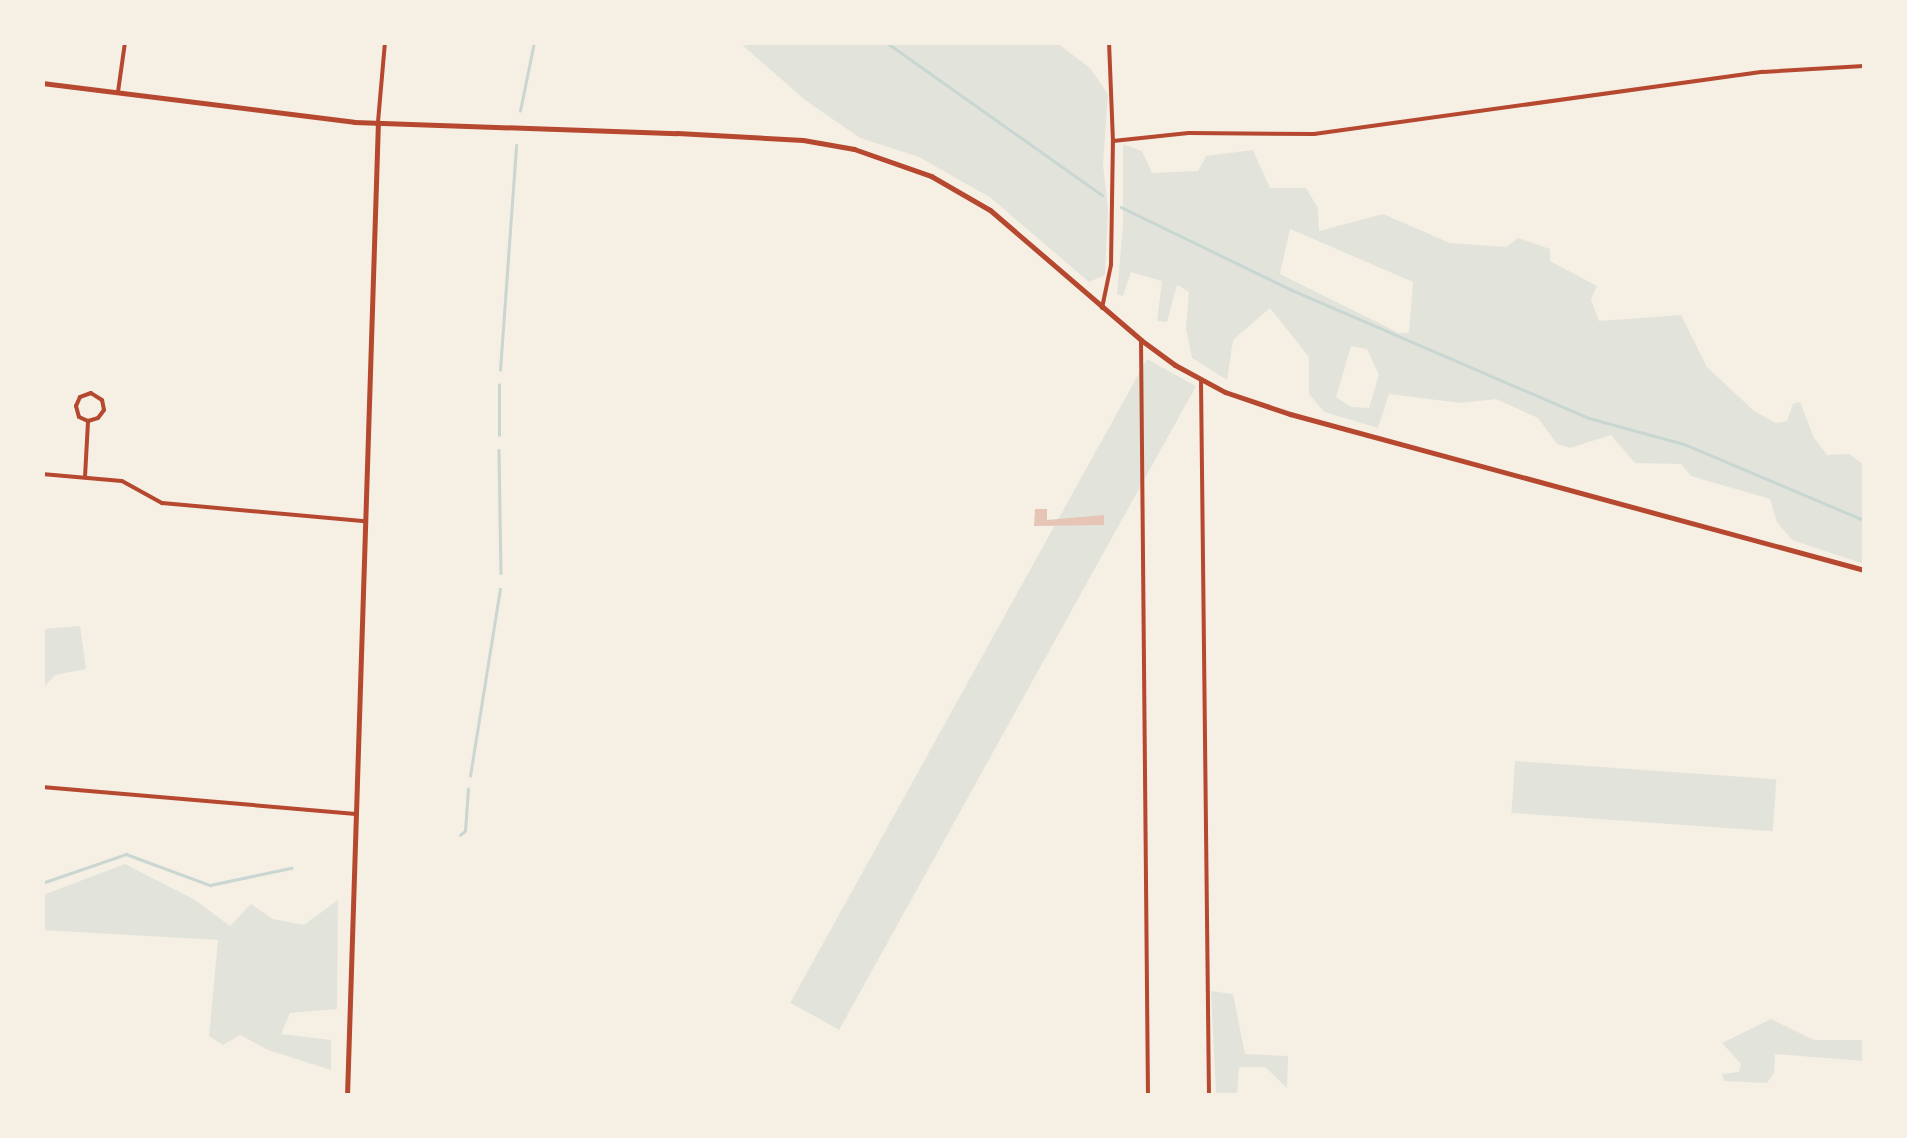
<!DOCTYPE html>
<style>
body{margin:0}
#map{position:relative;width:1907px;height:1138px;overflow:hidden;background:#f6efe4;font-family:"Nunito Sans",sans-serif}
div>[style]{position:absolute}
.green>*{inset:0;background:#e2e4dc;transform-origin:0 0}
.stream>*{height:2.5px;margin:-1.25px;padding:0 1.25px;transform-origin:1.25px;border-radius:1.25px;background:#c9d6d2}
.building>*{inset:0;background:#e6c5b7}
.minor>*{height:4px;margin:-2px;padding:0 2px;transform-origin:2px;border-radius:2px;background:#b5482f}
.secondary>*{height:5px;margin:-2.5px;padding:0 2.5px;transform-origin:2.5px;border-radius:2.5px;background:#b5482f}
span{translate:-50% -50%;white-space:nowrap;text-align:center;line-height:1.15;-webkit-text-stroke:8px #f6efe4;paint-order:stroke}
.frame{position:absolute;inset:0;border:45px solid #f6efe4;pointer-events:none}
</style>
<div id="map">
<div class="green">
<div style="clip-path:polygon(740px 43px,1057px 43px,1090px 68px,1108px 94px,1103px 164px,1108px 210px,1105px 275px,1089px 282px,991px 198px,919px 157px,860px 138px,805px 100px)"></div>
<div style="clip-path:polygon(evenodd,1123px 144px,1142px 151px,1152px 173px,1198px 171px,1206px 156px,1253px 150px,1270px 188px,1306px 188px,1318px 208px,1319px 231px,1383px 214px,1450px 243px,1506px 247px,1518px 238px,1550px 249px,1550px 261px,1597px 286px,1591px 299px,1599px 321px,1681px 315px,1707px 367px,1754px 411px,1776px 423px,1787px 421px,1793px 404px,1800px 402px,1814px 438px,1827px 455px,1849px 454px,1864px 465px,1864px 564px,1792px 540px,1777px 522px,1770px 499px,1691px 476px,1681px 464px,1635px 463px,1611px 435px,1570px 448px,1557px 444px,1538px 418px,1496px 399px,1461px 403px,1389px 394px,1378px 428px,1324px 412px,1309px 394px,1309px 357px,1270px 308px,1233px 340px,1227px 380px,1192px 358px,1186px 328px,1189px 292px,1177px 285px,1167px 322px,1157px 321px,1162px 281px,1131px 272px,1123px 296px,1117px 294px,1123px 224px,1123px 144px,1290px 229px,1413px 282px,1409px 333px,1399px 333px,1280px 274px,1290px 229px,1123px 144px,1351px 346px,1367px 349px,1379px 375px,1369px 408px,1351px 407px,1336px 397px,1351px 346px)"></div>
<div style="left:1147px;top:359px;width:56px;height:736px;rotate:29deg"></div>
<div style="clip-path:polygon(80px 626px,86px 669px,55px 675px,43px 688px,43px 629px)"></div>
<div style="left:1515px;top:761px;width:262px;height:52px;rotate:4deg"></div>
<div style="clip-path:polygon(125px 864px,195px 900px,230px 926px,251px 904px,273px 919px,304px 925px,338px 900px,337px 1009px,290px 1013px,281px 1034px,331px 1040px,331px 1070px,268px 1050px,240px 1035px,223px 1045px,209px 1036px,218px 940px,43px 930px,43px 895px)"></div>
<div style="clip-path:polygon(1211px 991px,1233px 994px,1245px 1054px,1288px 1056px,1287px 1088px,1265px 1067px,1239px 1067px,1237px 1095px,1216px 1095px)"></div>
<div style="clip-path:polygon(1771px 1019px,1814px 1040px,1864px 1040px,1864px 1061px,1775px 1054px,1774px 1073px,1767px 1083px,1724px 1081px,1722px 1074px,1739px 1072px,1741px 1064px,1722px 1043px)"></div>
</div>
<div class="stream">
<div style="left:886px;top:42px;width:265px;rotate:35.3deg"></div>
<div style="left:520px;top:111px;width:70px;rotate:-78.5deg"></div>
<div style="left:1121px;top:207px;width:192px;rotate:25.9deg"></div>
<div style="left:1294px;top:291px;width:321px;rotate:23.3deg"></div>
<div style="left:1589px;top:418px;width:98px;rotate:15.3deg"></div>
<div style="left:1684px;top:444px;width:195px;rotate:22.9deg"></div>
<div style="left:500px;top:370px;width:225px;rotate:-85.9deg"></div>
<div style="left:499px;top:435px;width:50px;rotate:-90deg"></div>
<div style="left:499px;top:450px;width:123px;rotate:89.1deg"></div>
<div style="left:470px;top:776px;width:189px;rotate:-80.9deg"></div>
<div style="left:460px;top:835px;width:6px;rotate:-39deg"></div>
<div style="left:465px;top:831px;width:42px;rotate:-85.9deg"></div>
<div style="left:42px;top:883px;width:89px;rotate:-19deg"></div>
<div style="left:126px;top:854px;width:90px;rotate:20.3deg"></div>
<div style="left:210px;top:885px;width:83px;rotate:-11.9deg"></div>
</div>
<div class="building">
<div style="clip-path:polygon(1035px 509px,1047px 509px,1047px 520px,1104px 515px,1104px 525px,1034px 526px)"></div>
</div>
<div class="minor">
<div style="left:1109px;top:42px;width:99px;rotate:87.7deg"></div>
<div style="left:118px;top:92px;width:50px;rotate:-82deg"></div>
<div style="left:378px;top:122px;width:80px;rotate:-85deg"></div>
<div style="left:1102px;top:308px;width:44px;rotate:-78.2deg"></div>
<div style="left:1111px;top:265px;width:124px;rotate:-89.1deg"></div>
<div style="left:1113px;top:141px;width:76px;rotate:-6deg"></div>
<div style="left:1189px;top:133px;width:125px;rotate:0.5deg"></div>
<div style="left:1314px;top:134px;width:453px;rotate:-7.9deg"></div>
<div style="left:1763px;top:72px;width:101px;rotate:-3.4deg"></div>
<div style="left:1141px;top:340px;width:756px;rotate:89.47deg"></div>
<div style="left:1201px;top:381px;width:715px;rotate:89.36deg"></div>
<div style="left:42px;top:474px;width:80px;rotate:5deg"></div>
<div style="left:122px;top:481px;width:46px;rotate:28.8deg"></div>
<div style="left:162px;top:503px;width:204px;rotate:5.1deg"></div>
<div style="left:85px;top:477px;width:56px;rotate:-86.9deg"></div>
<div style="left:88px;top:421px;width:10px;rotate:-17deg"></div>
<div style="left:98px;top:418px;width:10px;rotate:-53deg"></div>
<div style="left:104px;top:410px;width:10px;rotate:-101deg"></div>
<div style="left:102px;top:400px;width:13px;rotate:-148deg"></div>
<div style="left:91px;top:393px;width:12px;rotate:160deg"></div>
<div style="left:80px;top:397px;width:10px;rotate:114deg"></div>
<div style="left:76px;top:406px;width:11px;rotate:75deg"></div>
<div style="left:79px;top:417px;width:10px;rotate:24deg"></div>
<div style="left:42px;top:787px;width:315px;rotate:4.9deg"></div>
</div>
<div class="secondary">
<div style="left:42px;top:83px;width:314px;rotate:7.1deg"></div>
<div style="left:354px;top:122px;width:323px;rotate:2deg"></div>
<div style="left:677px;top:133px;width:126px;rotate:3.2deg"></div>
<div style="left:803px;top:140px;width:52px;rotate:10deg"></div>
<div style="left:854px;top:149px;width:82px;rotate:19.3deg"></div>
<div style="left:931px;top:176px;width:68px;rotate:30deg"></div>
<div style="left:990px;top:210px;width:199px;rotate:40.7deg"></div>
<div style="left:1141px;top:340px;width:42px;rotate:36.3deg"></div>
<div style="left:1175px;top:365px;width:57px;rotate:28.4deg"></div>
<div style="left:1225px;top:392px;width:69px;rotate:18.7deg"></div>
<div style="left:1290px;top:414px;width:595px;rotate:15.2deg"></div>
<div style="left:347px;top:1096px;width:973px;rotate:-88.18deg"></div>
</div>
<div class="frame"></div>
</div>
